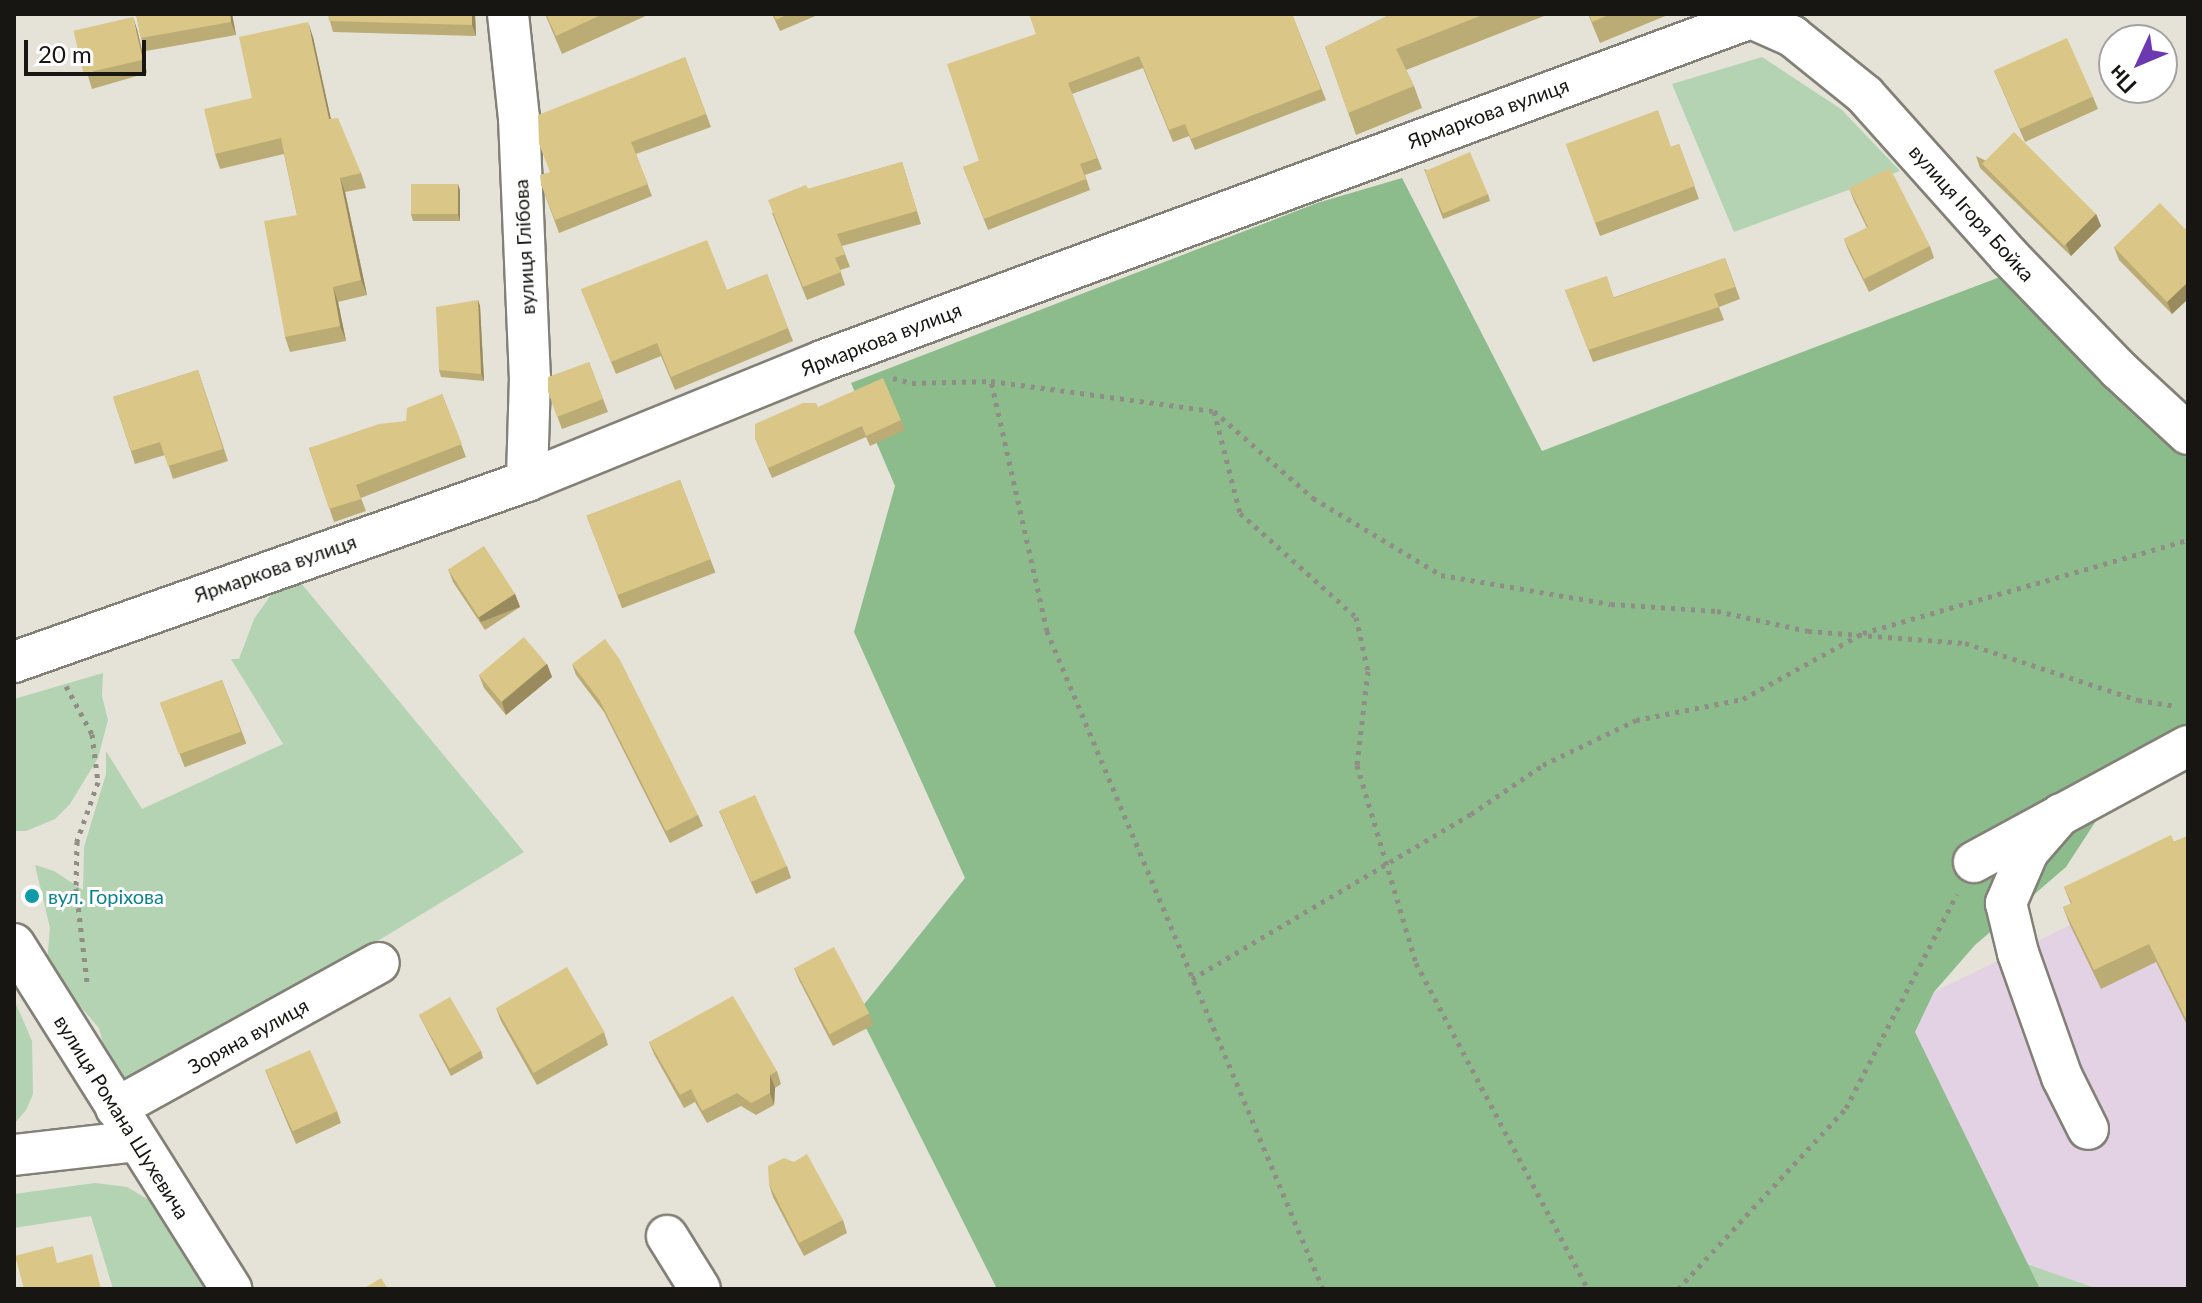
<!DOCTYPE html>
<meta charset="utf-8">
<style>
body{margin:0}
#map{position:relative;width:2202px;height:1303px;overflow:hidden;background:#e5e2d8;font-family:Lato,sans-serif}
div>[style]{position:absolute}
.industrial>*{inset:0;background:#e3d2e3}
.green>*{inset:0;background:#b3d3b2}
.forest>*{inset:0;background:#8dbc8c}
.path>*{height:5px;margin-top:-2.5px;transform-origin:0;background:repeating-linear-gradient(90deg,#8f8d86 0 4px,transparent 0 10px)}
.roads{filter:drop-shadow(2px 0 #838077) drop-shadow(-2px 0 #838077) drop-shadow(0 2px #838077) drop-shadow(0 -2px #838077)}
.minor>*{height:40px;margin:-20px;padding:0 20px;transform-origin:20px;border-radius:20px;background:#fff}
.wall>*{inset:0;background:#bbab74;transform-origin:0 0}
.shaded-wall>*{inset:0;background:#998b5e;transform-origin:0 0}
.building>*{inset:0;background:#dac787;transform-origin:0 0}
.dots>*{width:22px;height:22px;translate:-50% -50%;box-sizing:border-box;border:4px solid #fff;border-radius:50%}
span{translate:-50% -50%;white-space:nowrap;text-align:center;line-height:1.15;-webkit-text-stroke:6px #fff;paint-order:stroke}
.street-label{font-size:20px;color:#171612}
.culture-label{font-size:20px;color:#0d838f}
.left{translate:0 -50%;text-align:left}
.frame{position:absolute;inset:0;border:16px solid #171612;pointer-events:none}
.north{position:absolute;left:2098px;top:24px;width:80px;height:80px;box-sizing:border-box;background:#fff;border:2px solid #a2a2a0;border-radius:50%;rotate:226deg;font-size:22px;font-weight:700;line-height:32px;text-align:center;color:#171612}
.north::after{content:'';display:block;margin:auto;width:28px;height:36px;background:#6d39b0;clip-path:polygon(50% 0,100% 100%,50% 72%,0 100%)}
.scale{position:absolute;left:24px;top:40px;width:122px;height:36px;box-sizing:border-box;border:4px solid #171612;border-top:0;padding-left:10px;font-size:24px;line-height:28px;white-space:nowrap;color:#171612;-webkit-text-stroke:6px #fff;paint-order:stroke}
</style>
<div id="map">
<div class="industrial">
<div style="clip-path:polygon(2188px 861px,2188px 1289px,2098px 1289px,2024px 1263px,1915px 1032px,1934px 992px,2078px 921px)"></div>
</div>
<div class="green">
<div style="clip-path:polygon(1762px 57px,1841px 109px,1900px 171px,1734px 232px,1672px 84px)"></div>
<div style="clip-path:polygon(301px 583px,524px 852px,302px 987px,123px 1088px,107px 1060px,99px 1028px,74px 999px,59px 992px,46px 973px,50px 928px,35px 865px,54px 871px,83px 890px,84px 847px,106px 774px,106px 751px,142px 809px,283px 744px,231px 659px,239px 659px,254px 619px,271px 595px)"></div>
<div style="clip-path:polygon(103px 673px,102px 696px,108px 720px,98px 758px,70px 804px,55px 819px,26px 831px,14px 831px,14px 699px)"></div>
<div style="clip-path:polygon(14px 999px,32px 1041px,33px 1094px,26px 1110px,14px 1124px)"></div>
<div style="clip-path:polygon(95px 1183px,127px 1187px,149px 1200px,206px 1289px,113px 1289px,91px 1216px,14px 1228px,14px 1194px)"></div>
<div style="clip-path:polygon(2024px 1263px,2098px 1289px,2040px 1289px)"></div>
</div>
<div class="forest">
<div style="clip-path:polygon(1402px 178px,1542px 451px,2000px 277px,2188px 459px,2188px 725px,2142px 750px,2066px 867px,1975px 945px,1934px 992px,1915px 1032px,2040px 1289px,997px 1289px,858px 1012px,965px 878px,854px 632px,895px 486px,851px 383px,1317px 203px)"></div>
</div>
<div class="path">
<div style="left:893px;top:378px;width:20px;rotate:15deg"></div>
<div style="left:912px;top:383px;width:79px;rotate:-1.5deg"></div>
<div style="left:1214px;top:411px;width:105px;rotate:75.7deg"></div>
<div style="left:1240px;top:513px;width:156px;rotate:41.9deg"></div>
<div style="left:1356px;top:617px;width:55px;rotate:77.5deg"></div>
<div style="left:1368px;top:671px;width:95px;rotate:96.7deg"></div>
<div style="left:1357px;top:765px;width:207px;rotate:73.4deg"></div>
<div style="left:1416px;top:963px;width:369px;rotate:62.2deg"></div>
<div style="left:66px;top:686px;width:55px;rotate:61.6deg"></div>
<div style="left:92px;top:734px;width:48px;rotate:82.9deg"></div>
<div style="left:98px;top:782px;width:63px;rotate:109.6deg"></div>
<div style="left:77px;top:841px;width:47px;rotate:91.2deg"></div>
<div style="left:76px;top:888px;width:94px;rotate:83.3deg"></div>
<div style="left:1192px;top:979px;width:324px;rotate:-30.6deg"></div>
<div style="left:1471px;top:814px;width:87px;rotate:-34.2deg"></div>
<div style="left:1543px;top:765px;width:103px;rotate:-25.8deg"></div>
<div style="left:1636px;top:720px;width:109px;rotate:-11.1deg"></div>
<div style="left:1743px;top:699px;width:137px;rotate:-28.8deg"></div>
<div style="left:1863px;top:633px;width:338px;rotate:-16deg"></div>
<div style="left:1323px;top:1289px;width:714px;rotate:-112.76deg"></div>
<div style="left:1047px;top:631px;width:256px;rotate:-102.6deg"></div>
<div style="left:991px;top:381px;width:225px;rotate:7.7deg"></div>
<div style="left:1214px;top:411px;width:132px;rotate:41.3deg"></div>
<div style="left:1313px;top:498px;width:149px;rotate:31deg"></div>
<div style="left:1441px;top:575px;width:172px;rotate:9.7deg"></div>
<div style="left:1611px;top:604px;width:106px;rotate:3.8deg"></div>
<div style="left:1717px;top:611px;width:93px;rotate:12.4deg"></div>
<div style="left:1808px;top:631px;width:157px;rotate:4.4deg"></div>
<div style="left:1965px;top:643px;width:182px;rotate:18.2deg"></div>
<div style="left:2138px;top:700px;width:37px;rotate:9deg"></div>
<div style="left:1678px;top:1289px;width:247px;rotate:-47.1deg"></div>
<div style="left:1846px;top:1108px;width:241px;rotate:-62.6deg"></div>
</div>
<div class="roads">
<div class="minor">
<div style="left:508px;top:14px;width:105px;rotate:84deg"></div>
<div style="left:519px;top:118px;width:259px;rotate:87.6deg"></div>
<div style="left:530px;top:377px;width:104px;rotate:91.7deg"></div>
<div style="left:1742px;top:14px;width:55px;rotate:23.7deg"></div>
<div style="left:1792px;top:36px;width:94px;rotate:38.9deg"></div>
<div style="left:1865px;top:95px;width:216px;rotate:48.2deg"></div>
<div style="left:2009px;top:256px;width:158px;rotate:46deg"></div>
<div style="left:2119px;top:370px;width:94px;rotate:42.8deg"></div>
<div style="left:14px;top:662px;width:544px;rotate:-19.43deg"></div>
<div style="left:527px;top:481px;width:318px;rotate:-22.1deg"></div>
<div style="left:822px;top:361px;width:987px;rotate:-20.27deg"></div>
<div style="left:2061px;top:814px;width:50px;rotate:131deg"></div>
<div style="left:2028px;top:852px;width:56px;rotate:113.3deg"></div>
<div style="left:2006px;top:903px;width:51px;rotate:76.5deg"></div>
<div style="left:2018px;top:953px;width:132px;rotate:70.5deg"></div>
<div style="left:2062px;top:1077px;width:58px;rotate:63.4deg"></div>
<div style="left:1974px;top:862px;width:243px;rotate:-28.5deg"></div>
<div style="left:14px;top:944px;width:408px;rotate:57.8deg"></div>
<div style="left:116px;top:1108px;width:300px;rotate:-28.9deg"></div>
<div style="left:14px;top:1155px;width:123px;rotate:-6.5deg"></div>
<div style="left:667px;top:1236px;width:62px;rotate:58.1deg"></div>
</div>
</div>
<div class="wall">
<div style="clip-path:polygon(136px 14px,232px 14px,236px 35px,146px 51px,141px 38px)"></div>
<div style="clip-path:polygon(328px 14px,475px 14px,476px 36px,333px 32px)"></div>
<div style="clip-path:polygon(545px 14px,650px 14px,562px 54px)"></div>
<div style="clip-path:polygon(772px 14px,820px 14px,780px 31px)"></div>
<div style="clip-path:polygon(1292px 14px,1326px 100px,1195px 150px,1189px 136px,1173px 142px,1143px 68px,1072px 94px,1102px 169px,1085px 175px,1090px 190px,988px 230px,963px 167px,979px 161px,1036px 34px)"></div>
<div style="clip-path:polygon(1391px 14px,1549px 14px,1406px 70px,1414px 86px,1422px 108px,1356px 135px,1325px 47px)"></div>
<div style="clip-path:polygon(1588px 14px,1670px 14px,1600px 43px)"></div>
<div style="clip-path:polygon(137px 29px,147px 73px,92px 89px,88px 76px)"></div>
<div style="clip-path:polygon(313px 37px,331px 119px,361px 173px,366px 188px,345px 192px,367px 295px,338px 302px,346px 341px,290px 352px,285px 337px,297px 215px,284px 154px,220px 169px,215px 154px,252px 98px)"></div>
<div style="clip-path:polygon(685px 57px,711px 127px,636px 154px,652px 196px,559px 233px,541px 184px,550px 172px)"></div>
<div style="clip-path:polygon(1994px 71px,2093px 97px,2098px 109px,2025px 142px)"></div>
<div style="clip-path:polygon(1566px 144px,1671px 147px,1679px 144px,1699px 199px,1600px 236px)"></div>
<div style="clip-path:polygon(1976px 156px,2096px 214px,2101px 226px,2071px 256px,1980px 168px)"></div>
<div style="clip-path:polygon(902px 162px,921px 224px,842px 246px,850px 267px,840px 270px,845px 285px,807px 300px,772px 213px,808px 189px)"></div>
<div style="clip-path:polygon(1424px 169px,1488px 194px,1490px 201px,1443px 219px)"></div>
<div style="clip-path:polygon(1849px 188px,1930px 246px,1934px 258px,1869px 292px,1849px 252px,1844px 239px,1867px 228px,1854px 201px)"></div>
<div style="clip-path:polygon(460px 190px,460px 221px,413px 221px,411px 214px)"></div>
<div style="clip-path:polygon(2188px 227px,2188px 299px,2172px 314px,2119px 260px,2114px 247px,2185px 229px)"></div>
<div style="clip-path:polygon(1725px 258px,1740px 299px,1719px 307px,1724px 320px,1593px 362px,1565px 290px,1615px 297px)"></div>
<div style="clip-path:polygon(767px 274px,793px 341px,675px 390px,661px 356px,616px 374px,581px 289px,727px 290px)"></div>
<div style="clip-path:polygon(478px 300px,480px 306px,484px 381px,441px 377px,439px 370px)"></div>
<div style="clip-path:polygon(589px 362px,608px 412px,562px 429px,548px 391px)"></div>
<div style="clip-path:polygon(198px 370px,228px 461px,173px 479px,165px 455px,135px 464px,113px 397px)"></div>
<div style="clip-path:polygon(442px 394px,466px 457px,361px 498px,366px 511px,334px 522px,309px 448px,406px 421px)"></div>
<div style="clip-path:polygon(818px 407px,901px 420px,905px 430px,870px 446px,866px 437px,772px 478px,755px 438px)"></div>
<div style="left:680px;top:480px;width:99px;height:100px;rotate:69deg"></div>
<div style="clip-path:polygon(448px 569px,515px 594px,520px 607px,485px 630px,453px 582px)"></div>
<div style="clip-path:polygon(547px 664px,552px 677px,506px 715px,484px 688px,479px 675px)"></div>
<div style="clip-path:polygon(572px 664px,698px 815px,703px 826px,670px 843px,604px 712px,576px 675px)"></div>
<div style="left:222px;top:680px;width:68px;height:66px;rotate:69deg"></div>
<div style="clip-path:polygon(719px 811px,787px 866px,791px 878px,756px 894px)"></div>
<div style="clip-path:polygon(2188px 836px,2188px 1027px,2156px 962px,2101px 989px,2070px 925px,2063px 907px,2071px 904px,2064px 887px)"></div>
<div style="clip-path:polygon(794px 968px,869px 1013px,873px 1025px,833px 1046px,799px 980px)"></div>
<div style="clip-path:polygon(496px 1008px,604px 1032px,608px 1045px,537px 1085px,501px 1021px)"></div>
<div style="clip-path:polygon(419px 1015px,481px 1051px,483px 1058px,451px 1076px)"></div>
<div style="clip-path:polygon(649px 1042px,777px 1071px,781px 1084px,775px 1088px,774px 1105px,756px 1115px,741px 1106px,707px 1123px,695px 1102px,684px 1108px,654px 1054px)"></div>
<div style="clip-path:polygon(265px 1070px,337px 1111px,341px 1123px,296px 1144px)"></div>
<div style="clip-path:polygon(769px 1184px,843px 1220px,847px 1233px,804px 1256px,773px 1197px)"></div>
</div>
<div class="shaded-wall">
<div style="clip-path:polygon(230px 14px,232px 14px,236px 35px,231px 22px)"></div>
<div style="clip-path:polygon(472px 14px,475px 14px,476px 36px,472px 25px)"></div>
<div style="clip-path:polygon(133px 17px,137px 29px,147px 73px,143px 60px)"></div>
<div style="clip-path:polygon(308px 22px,313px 37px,334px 134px,329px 119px)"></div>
<div style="clip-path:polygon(340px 178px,345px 192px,367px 295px,361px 280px)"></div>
<div style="clip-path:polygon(458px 184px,460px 190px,460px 221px,458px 215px)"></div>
<div style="clip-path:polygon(2096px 214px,2101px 226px,2071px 256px,2066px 244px)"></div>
<div style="clip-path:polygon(2188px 282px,2188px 299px,2172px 314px,2167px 302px)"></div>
<div style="clip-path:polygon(333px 287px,338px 302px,346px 341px,340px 326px)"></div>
<div style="clip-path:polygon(478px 300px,480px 306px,484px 381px,481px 374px)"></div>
<div style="left:515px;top:594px;width:14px;height:42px;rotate:69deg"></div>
<div style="clip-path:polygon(547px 664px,552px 677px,506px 715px,502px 702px)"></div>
<div style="clip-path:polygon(770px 1075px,775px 1088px,774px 1105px,770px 1093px)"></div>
</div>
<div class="building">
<div style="clip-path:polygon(136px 14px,230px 14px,231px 22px,141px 38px)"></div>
<div style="clip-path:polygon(328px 14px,472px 14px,472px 25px,329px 21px)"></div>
<div style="clip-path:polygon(546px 14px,603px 14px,556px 36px)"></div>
<div style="clip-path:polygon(773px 14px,789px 14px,776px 20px)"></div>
<div style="clip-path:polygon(1029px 14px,1292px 14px,1321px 89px,1191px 139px,1185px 124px,1169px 130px,1139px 56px,1068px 83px,1097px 158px,1080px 164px,1086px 179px,984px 219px,963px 167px,979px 161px,947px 64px,1036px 34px)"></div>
<div style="clip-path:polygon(1391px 14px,1485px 14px,1396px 49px,1414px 86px,1348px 113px,1325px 47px)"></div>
<div style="clip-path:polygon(1589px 14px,1611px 14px,1592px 22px)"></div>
<div style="left:133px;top:17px;width:44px;height:61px;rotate:77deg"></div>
<div style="clip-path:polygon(308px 22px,329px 119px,338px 118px,361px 173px,340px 178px,361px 280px,333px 287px,340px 326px,285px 337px,264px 221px,297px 215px,281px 138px,215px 154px,204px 109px,252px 98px,239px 37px)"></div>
<div style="left:2067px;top:38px;width:64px;height:80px;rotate:66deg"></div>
<div style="clip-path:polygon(685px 57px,706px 114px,631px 142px,648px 184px,555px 220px,541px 184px,540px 175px,550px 172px,539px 144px,538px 115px)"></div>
<div style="clip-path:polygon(1658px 110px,1671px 147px,1679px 144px,1695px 186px,1595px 223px,1566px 144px)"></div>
<div style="left:2014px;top:132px;width:116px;height:45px;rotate:45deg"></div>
<div style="left:1470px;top:152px;width:46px;height:49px;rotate:67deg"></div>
<div style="clip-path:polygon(902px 162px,917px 211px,837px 234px,845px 254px,835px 258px,841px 272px,803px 287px,768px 200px,806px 185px,808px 189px)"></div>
<div style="clip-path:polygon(1890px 168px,1930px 246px,1864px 279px,1844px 239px,1868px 227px,1849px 188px)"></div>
<div style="left:411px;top:184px;width:47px;height:30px"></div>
<div style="clip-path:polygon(2160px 203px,2185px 229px,2188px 227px,2188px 282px,2167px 302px,2114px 247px)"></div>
<div style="clip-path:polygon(707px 240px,727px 290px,767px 274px,788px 328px,671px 377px,657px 343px,611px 362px,581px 289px)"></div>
<div style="clip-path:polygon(1725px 258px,1735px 287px,1714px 294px,1719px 307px,1588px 350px,1565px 290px,1607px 276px,1614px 298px)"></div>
<div style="clip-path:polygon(478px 300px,481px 374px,439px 370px,436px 307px)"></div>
<div style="clip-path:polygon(589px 362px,603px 399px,557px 417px,548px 391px,548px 377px)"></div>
<div style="clip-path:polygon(198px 370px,223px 449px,168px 466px,160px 442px,131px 451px,113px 397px)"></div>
<div style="clip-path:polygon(883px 378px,901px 420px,866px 436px,862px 426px,768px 468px,755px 438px,755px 424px,803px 403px,816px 403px,818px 407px)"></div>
<div style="clip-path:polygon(442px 394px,462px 444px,356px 485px,361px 499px,329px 509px,309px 448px,379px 424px,406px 421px,407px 408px)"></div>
<div style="left:680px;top:480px;width:85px;height:100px;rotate:69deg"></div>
<div style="left:484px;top:546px;width:57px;height:43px;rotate:57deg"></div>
<div style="left:524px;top:637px;width:35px;height:59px;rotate:50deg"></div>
<div style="clip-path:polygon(605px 639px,620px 660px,698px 815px,666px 831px,600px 701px,572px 664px)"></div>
<div style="left:222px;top:680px;width:55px;height:66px;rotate:70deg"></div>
<div style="left:755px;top:795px;width:78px;height:39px;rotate:66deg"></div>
<div style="clip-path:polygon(2171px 835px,2174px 842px,2188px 836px,2188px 1023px,2149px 944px,2094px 970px,2063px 907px,2072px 903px,2064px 887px)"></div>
<div style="left:834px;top:947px;width:75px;height:45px;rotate:62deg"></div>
<div style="left:567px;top:967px;width:75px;height:82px;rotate:60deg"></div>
<div style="clip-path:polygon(733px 996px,777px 1071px,770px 1075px,770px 1093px,751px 1103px,737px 1093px,702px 1111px,691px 1089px,680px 1095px,649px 1042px)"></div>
<div style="left:450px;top:997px;width:62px;height:36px;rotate:60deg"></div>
<div style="left:310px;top:1050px;width:67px;height:49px;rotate:66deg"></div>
<div style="clip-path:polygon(807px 1154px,843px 1220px,799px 1243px,769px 1184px,768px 1166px,784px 1158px,794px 1162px)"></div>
<div style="clip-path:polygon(53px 1246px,57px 1263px,92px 1254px,101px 1289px,24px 1289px,15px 1256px)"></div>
<div style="clip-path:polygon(381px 1278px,388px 1289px,363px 1289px)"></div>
</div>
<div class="dots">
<div style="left:32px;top:896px;background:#0f9aa8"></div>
</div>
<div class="street-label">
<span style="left:1488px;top:113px;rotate:-20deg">Ярмаркова вулиця</span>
<span style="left:1972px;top:213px;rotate:48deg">вулиця Ігоря Бойка</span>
<span style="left:524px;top:247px;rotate:-93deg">вулиця Глібова</span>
<span style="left:881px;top:339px;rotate:-21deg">Ярмаркова вулиця</span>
<span style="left:275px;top:568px;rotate:-19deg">Ярмаркова вулиця</span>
<span style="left:248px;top:1036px;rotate:-29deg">Зоряна вулиця</span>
<span style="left:122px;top:1117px;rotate:58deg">вулиця Романа Шухевича</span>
</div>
<div class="culture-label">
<span class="left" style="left:48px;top:896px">вул. Горіхова</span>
</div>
<div class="frame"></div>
<div class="north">Пн</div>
<div class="scale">20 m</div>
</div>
